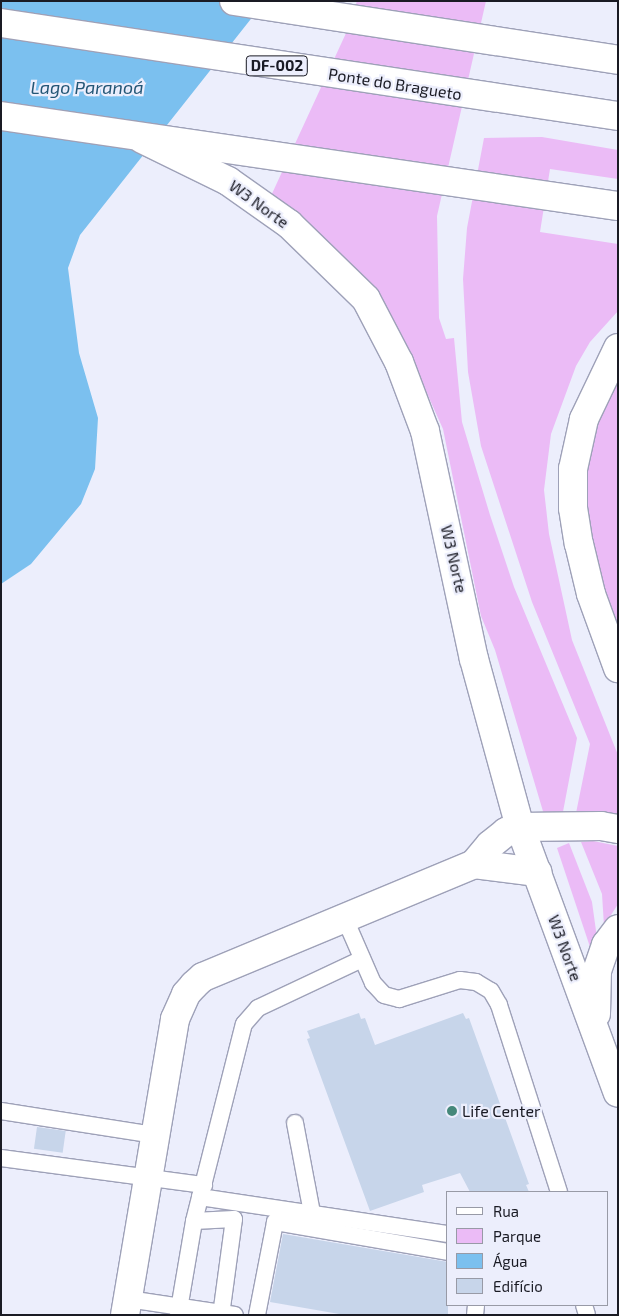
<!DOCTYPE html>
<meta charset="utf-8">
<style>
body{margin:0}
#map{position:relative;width:619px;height:1316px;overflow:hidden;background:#eceefc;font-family:"Exo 2",sans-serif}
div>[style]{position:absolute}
.green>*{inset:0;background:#ebbbf6}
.water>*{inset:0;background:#7bc0ef}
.building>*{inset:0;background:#c7d5ea;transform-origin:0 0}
.roads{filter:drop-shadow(1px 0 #9ea1b8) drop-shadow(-1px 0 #9ea1b8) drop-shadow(0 1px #9ea1b8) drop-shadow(0 -1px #9ea1b8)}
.service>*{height:16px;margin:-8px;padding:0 8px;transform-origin:8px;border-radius:8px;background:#fff}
.minor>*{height:28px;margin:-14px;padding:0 14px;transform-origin:14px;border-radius:14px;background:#fff}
.primary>*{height:28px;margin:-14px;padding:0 14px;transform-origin:14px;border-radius:14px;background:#fff}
.trunk>*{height:28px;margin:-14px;padding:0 14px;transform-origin:14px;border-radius:14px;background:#fff}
.dots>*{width:14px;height:14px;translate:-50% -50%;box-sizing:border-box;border:2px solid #eceefc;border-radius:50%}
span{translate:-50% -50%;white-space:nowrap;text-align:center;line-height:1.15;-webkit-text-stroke:4.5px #eceefc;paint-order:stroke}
.shield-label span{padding:1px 4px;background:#eceefc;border:1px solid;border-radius:4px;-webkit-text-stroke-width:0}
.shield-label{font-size:15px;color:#1a1b24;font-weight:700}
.street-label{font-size:16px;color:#1a1b24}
.poi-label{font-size:16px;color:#1a1b24}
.left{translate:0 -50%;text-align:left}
.water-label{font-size:18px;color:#235676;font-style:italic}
.frame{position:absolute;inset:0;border:2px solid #1a1b24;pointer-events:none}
.legend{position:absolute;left:446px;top:1191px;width:162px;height:115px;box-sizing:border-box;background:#eceefc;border:1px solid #989aa6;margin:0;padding:6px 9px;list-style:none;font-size:15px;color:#1a1b24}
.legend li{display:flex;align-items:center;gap:10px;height:25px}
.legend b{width:25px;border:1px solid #989aa6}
</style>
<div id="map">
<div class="green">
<div style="clip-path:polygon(357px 1px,486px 1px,437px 216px,439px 318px,446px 339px,454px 338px,462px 422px,490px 515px,514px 587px,577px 738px,562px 817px,545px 818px,495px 650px,481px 616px,443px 429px,408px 351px,270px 198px,347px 31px)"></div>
<div style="clip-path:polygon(542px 137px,618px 150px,618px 179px,550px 169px,540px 232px,618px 244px,618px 311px,590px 342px,576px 366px,551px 434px,544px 490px,549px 534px,572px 640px,618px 755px,618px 822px,575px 818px,590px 744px,532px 602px,481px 446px,468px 372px,463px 279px,467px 228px,484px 138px)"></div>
<div style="clip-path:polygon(618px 376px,618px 649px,583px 509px,589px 435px)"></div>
<div style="clip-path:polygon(593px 841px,618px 846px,618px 904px,604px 926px,602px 894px,581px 842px)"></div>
<div style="clip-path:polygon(569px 843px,592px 902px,597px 938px,591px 950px,557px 848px)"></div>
</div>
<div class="water">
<div style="clip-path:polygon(1px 1px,265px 1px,80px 235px,68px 268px,79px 353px,98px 418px,95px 469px,81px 504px,31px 564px,1px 584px)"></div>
</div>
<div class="building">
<div style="clip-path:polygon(359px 1013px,361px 1019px,365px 1018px,375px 1045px,463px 1013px,466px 1019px,469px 1018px,529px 1184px,526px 1185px,529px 1192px,470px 1192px,460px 1173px,422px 1185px,424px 1192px,370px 1211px,307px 1039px,310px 1038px,307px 1031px)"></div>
<div style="left:37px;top:1127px;width:29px;height:22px;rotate:8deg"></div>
<div style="clip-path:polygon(283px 1234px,448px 1262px,448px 1315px,345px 1315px,270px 1302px)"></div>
</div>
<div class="roads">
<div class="service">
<div style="left:345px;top:919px;width:70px;rotate:66.4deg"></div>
<div style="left:373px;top:983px;width:16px;rotate:47deg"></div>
<div style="left:384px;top:995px;width:16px;rotate:15deg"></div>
<div style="left:399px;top:999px;width:64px;rotate:-17.3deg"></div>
<div style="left:460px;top:980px;width:16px;rotate:7deg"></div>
<div style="left:476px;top:982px;width:17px;rotate:31deg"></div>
<div style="left:491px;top:991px;width:16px;rotate:60deg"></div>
<div style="left:499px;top:1005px;width:196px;rotate:72.2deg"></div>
<div style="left:1px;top:1111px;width:156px;rotate:8.9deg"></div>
<div style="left:295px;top:1123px;width:92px;rotate:79.3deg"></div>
<div style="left:1px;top:1158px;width:205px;rotate:7.6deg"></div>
<div style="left:200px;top:1197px;width:251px;rotate:8.5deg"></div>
<div style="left:194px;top:1221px;width:40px;rotate:-2.9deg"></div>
<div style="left:234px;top:1219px;width:97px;rotate:97.7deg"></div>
<div style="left:128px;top:1299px;width:108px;rotate:8.5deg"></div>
<div style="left:584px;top:1305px;width:10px;rotate:73deg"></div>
<div style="left:178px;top:1315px;width:95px;rotate:-80.3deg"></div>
<div style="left:194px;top:1221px;width:203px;rotate:-75.8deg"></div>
<div style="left:244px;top:1024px;width:21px;rotate:-49deg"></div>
<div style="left:258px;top:1008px;width:115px;rotate:-25.2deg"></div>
<div style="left:257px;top:1315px;width:95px;rotate:-79deg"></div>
<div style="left:275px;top:1222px;width:176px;rotate:9.8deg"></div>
<div style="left:475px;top:1315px;width:10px;rotate:-84deg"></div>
</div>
<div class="minor">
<div style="left:474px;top:864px;width:25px;rotate:-50deg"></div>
<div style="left:490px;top:845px;width:21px;rotate:-39deg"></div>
<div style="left:506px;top:832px;width:15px;rotate:-20deg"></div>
<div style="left:125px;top:1315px;width:300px;rotate:-80.4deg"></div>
<div style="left:175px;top:1019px;width:27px;rotate:-66deg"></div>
<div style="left:186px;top:994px;width:12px;rotate:-48deg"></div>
<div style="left:194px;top:985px;width:12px;rotate:-42deg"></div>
<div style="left:203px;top:977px;width:294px;rotate:-22.6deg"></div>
<div style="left:474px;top:864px;width:64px;rotate:7.2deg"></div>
</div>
<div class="primary">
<div style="left:142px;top:139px;width:96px;rotate:26deg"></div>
<div style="left:228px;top:181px;width:75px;rotate:35.2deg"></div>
<div style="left:289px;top:224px;width:107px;rotate:44.2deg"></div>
<div style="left:366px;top:299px;width:71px;rotate:62.4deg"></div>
<div style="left:399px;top:362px;width:74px;rotate:69.4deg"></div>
<div style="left:425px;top:431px;width:233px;rotate:77.9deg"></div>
<div style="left:474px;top:659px;width:174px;rotate:74.7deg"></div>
<div style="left:520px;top:827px;width:283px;rotate:69.8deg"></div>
<div style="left:520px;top:827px;width:81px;rotate:-0.7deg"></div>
<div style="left:601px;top:826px;width:17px;rotate:10deg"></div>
<div style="left:596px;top:1014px;width:43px;rotate:-88.7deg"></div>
<div style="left:597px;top:971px;width:28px;rotate:-71deg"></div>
<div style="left:606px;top:945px;width:20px;rotate:-53deg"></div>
</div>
<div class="trunk">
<div style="left:234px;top:1px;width:389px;rotate:8.7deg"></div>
<div style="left:1px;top:23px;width:624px;rotate:8.57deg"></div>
<div style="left:1px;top:116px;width:624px;rotate:8.3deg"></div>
<div style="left:618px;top:348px;width:79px;rotate:115.6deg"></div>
<div style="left:584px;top:419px;width:51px;rotate:102.4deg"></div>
<div style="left:573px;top:469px;width:39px;rotate:90deg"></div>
<div style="left:573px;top:508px;width:36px;rotate:81deg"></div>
<div style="left:579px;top:544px;width:51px;rotate:76.5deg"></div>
<div style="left:591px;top:594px;width:79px;rotate:70deg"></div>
</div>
</div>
<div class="dots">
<div style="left:452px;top:1111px;background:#45887a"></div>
</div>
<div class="shield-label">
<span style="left:277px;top:66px">DF-002</span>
</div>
<div class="street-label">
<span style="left:395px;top:84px;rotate:9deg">Ponte do Bragueto</span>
<span style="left:259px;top:204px;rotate:36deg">W3 Norte</span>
<span style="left:454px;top:559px;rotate:77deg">W3 Norte</span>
<span style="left:565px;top:948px;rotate:70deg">W3 Norte</span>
</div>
<div class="poi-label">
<span class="left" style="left:462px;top:1111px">Life Center</span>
</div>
<div class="water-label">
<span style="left:87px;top:87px">Lago Paranoá</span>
</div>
<div class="frame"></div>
<ul class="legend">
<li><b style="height:6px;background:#fff"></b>Rua</li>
<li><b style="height:14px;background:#ebbbf6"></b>Parque</li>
<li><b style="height:14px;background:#7bc0ef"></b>Água</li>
<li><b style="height:14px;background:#c7d5ea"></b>Edifício</li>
</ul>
</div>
